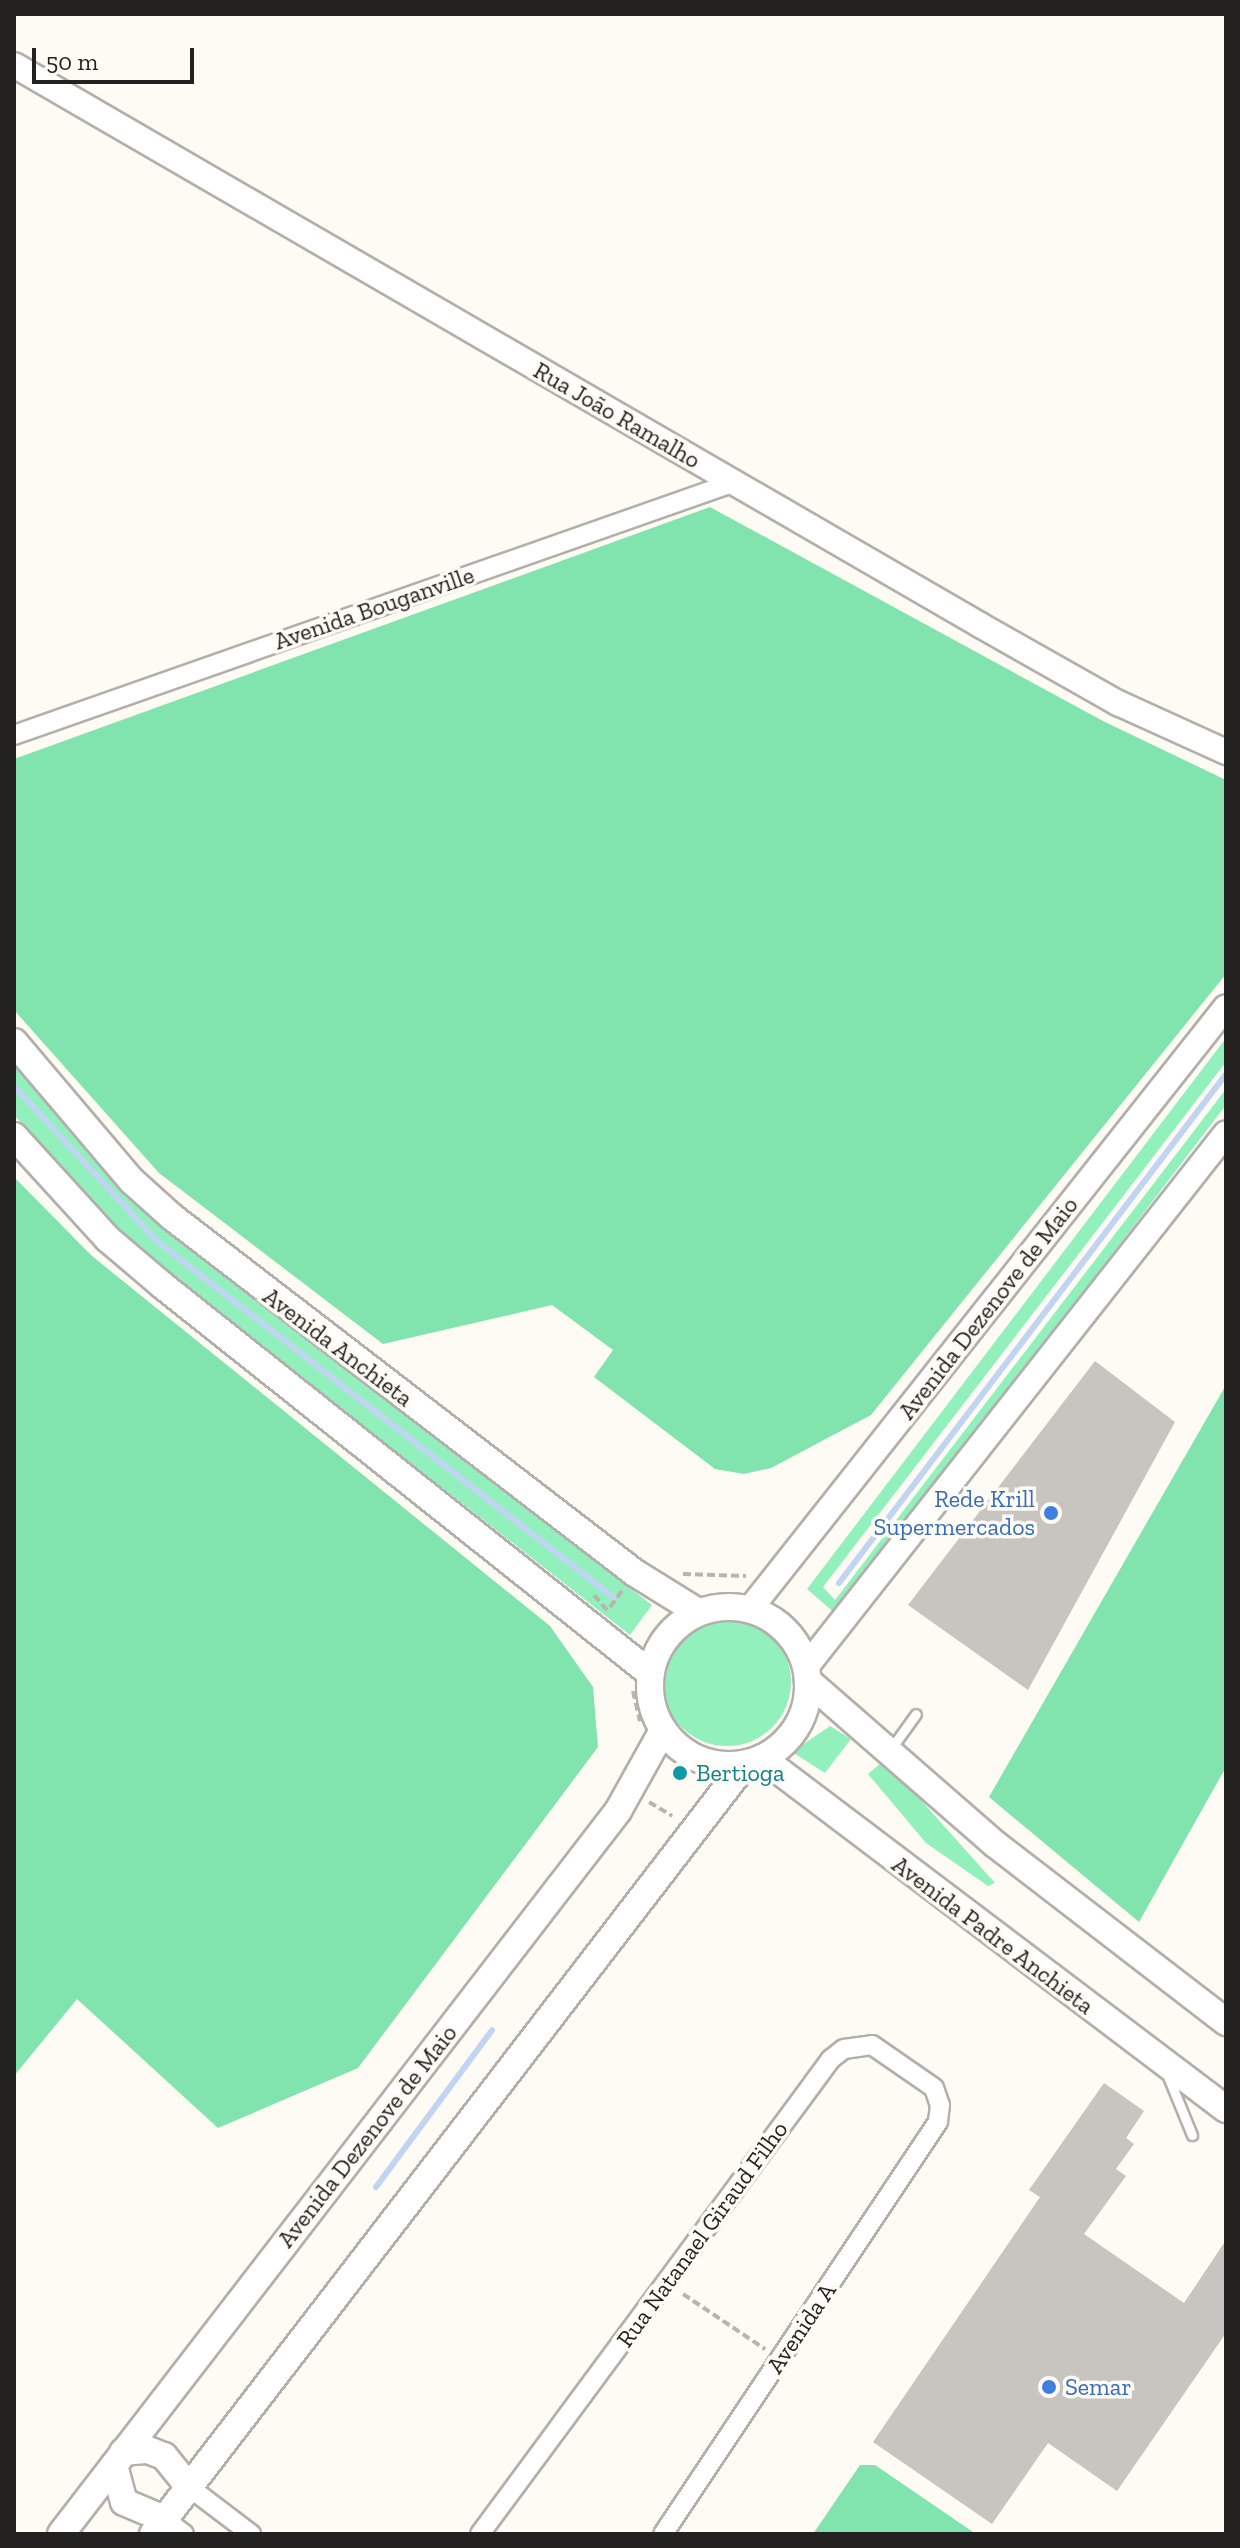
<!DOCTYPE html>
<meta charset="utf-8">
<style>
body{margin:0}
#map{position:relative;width:1240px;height:2548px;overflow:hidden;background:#fefaf4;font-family:"Zilla Slab",serif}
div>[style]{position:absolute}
.green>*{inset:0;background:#92f0bd}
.round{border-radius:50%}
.forest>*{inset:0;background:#81e3ae}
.stream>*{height:6px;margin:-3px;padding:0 3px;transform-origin:3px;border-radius:3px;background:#c1d5f3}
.building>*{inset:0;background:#c8c4bf}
.path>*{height:4px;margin-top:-2px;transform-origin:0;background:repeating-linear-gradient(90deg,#b8b5b0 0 8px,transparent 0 12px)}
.roads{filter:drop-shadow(2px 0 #b3afaa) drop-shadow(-2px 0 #b3afaa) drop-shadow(0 2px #b3afaa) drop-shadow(0 -2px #b3afaa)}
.service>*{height:9px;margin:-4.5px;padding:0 4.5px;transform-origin:4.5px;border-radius:4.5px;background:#fff}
.minor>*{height:18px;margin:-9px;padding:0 9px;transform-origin:9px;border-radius:9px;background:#fff}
.tertiary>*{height:24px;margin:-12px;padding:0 12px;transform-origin:12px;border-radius:12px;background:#fff}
.secondary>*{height:26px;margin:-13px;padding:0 13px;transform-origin:13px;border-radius:13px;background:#fff}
.secondary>.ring{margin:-13px;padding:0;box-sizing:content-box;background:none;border:26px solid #fff;border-radius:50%}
.dots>*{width:22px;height:22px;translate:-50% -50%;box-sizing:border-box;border:4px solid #fefaf4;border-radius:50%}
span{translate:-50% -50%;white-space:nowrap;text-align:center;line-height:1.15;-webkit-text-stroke:7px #fefaf4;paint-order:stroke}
.street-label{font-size:24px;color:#232220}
.shop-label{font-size:24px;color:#366cbe}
.right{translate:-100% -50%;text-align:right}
.left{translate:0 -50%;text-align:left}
.culture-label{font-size:24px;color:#0d838f}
.frame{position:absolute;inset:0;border:16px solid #232220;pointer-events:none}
.scale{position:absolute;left:32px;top:48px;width:162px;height:36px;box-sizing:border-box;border:4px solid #232220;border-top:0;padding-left:10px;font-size:24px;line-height:28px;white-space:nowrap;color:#232220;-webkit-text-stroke:6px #fefaf4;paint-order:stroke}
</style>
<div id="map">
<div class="green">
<div style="clip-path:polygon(1226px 1038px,1226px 1062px,823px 1587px,835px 1600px,1226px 1089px,1226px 1105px,837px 1615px,807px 1589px)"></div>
<div style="clip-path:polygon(14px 1063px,116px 1180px,177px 1239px,652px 1605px,630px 1635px,139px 1250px,14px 1115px)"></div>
<div class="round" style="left:663px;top:1618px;width:128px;height:128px"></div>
<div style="clip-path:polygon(830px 1726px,851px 1739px,825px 1773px,792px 1752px)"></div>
<div style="clip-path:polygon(881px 1763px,919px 1798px,995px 1883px,988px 1886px,926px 1843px,868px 1774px)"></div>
</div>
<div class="forest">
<div style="clip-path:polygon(710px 507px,1103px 721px,1226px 780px,1226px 974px,871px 1415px,771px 1468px,744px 1474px,715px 1469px,594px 1377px,613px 1350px,552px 1305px,383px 1344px,159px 1173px,14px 1010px,14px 759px)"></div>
<div style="clip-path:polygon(14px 1177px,92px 1256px,550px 1626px,593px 1687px,598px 1747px,358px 2068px,218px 2128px,77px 1999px,14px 2076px)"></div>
<div style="clip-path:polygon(1226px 1385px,1226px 1767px,1139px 1922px,989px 1797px)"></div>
<div style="clip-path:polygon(860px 2465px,875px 2465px,976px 2534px,813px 2534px)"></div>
</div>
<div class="stream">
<div style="left:14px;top:1086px;width:211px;rotate:47.3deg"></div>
<div style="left:157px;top:1241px;width:579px;rotate:37.98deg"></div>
<div style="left:839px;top:1583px;width:639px;rotate:-52.75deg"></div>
<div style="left:376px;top:2187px;width:195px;rotate:-53.5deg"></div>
</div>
<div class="building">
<div style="clip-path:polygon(1095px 1361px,1175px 1422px,1028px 1690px,908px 1605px)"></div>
<div style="clip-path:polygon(1104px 2083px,1144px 2111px,1126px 2138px,1134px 2144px,1116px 2169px,1126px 2176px,1084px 2234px,1184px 2303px,1226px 2240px,1226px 2333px,1117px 2491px,1048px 2443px,992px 2524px,873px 2442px,1040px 2197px,1029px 2190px)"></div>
</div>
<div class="path">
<div style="left:683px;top:1574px;width:63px;rotate:1.8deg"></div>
<div style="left:594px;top:1595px;width:20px;rotate:49deg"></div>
<div style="left:610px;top:1607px;width:21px;rotate:-53deg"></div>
<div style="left:633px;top:1691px;width:31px;rotate:77deg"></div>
<div style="left:649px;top:1802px;width:27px;rotate:31deg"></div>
<div style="left:683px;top:2294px;width:99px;rotate:33.9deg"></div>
</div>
<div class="roads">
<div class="service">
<div style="left:890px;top:1750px;width:44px;rotate:-54.2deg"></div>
<div style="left:1167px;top:2074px;width:66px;rotate:67.7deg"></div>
</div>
<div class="minor">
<div style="left:14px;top:735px;width:764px;rotate:-19.34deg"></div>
<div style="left:189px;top:2487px;width:78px;rotate:37.2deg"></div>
<div style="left:164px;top:2519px;width:25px;rotate:37deg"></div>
<div style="left:480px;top:2534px;width:591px;rotate:-53.54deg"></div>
<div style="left:831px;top:2059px;width:16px;rotate:-38deg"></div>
<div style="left:844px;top:2049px;width:28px;rotate:-8deg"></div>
<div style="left:872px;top:2045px;width:75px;rotate:34.7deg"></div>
<div style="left:934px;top:2088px;width:18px;rotate:71deg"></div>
<div style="left:940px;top:2105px;width:17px;rotate:97deg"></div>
<div style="left:938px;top:2122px;width:495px;rotate:123.7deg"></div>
</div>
<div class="tertiary">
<div style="left:14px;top:65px;width:1117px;rotate:30.1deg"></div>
<div style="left:980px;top:625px;width:159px;rotate:29.5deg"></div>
<div style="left:1118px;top:703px;width:119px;rotate:24.4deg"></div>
<div style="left:750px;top:1609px;width:767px;rotate:-51.67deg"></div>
<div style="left:806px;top:1667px;width:679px;rotate:-51.81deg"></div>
</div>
<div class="secondary">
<div style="left:14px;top:1042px;width:182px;rotate:49.7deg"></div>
<div style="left:132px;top:1181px;width:54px;rotate:42deg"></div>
<div style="left:172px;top:1217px;width:584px;rotate:37.56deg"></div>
<div style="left:635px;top:1573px;width:74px;rotate:31.8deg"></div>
<div style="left:14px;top:1136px;width:139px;rotate:47.6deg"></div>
<div style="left:108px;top:1239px;width:71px;rotate:40.4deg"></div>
<div style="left:162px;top:1285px;width:623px;rotate:38.49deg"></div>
<div class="ring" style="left:650px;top:1607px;width:132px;height:132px"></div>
<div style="left:808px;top:1681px;width:248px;rotate:41.1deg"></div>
<div style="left:995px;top:1844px;width:292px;rotate:37.6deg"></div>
<div style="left:762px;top:1758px;width:582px;rotate:37.11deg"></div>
<div style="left:123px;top:2452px;width:25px;rotate:-5deg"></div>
<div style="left:148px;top:2450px;width:17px;rotate:21deg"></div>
<div style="left:164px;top:2456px;width:40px;rotate:51deg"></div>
<div style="left:114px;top:2465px;width:38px;rotate:75deg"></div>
<div style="left:124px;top:2502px;width:43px;rotate:23deg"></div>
<div style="left:61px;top:2534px;width:913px;rotate:-52.39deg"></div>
<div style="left:618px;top:1811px;width:93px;rotate:-60.9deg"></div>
<div style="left:153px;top:2534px;width:971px;rotate:-52.45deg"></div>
</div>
</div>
<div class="dots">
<div style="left:1051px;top:1513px;background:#3f7fe0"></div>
<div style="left:680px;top:1773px;background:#0f9aa8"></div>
<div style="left:1049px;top:2387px;background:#3f7fe0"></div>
</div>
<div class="street-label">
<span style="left:617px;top:415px;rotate:30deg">Rua João Ramalho</span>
<span style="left:374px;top:608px;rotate:-19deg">Avenida Bouganville</span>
<span style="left:988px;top:1308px;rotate:-52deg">Avenida Dezenove de Maio</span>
<span style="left:338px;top:1347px;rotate:37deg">Avenida Anchieta</span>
<span style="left:993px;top:1935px;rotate:37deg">Avenida Padre Anchieta</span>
<span style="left:367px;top:2136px;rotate:-52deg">Avenida Dezenove de Maio</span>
<span style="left:702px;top:2234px;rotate:-54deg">Rua Natanael Giraud Filho</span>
<span style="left:801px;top:2328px;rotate:-56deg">Avenida A</span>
</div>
<div class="shop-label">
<span class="right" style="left:1035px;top:1513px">Rede Krill<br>Supermercados</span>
<span class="left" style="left:1065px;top:2387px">Semar</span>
</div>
<div class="culture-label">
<span class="left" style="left:696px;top:1773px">Bertioga</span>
</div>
<div class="frame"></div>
<div class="scale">50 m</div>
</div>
